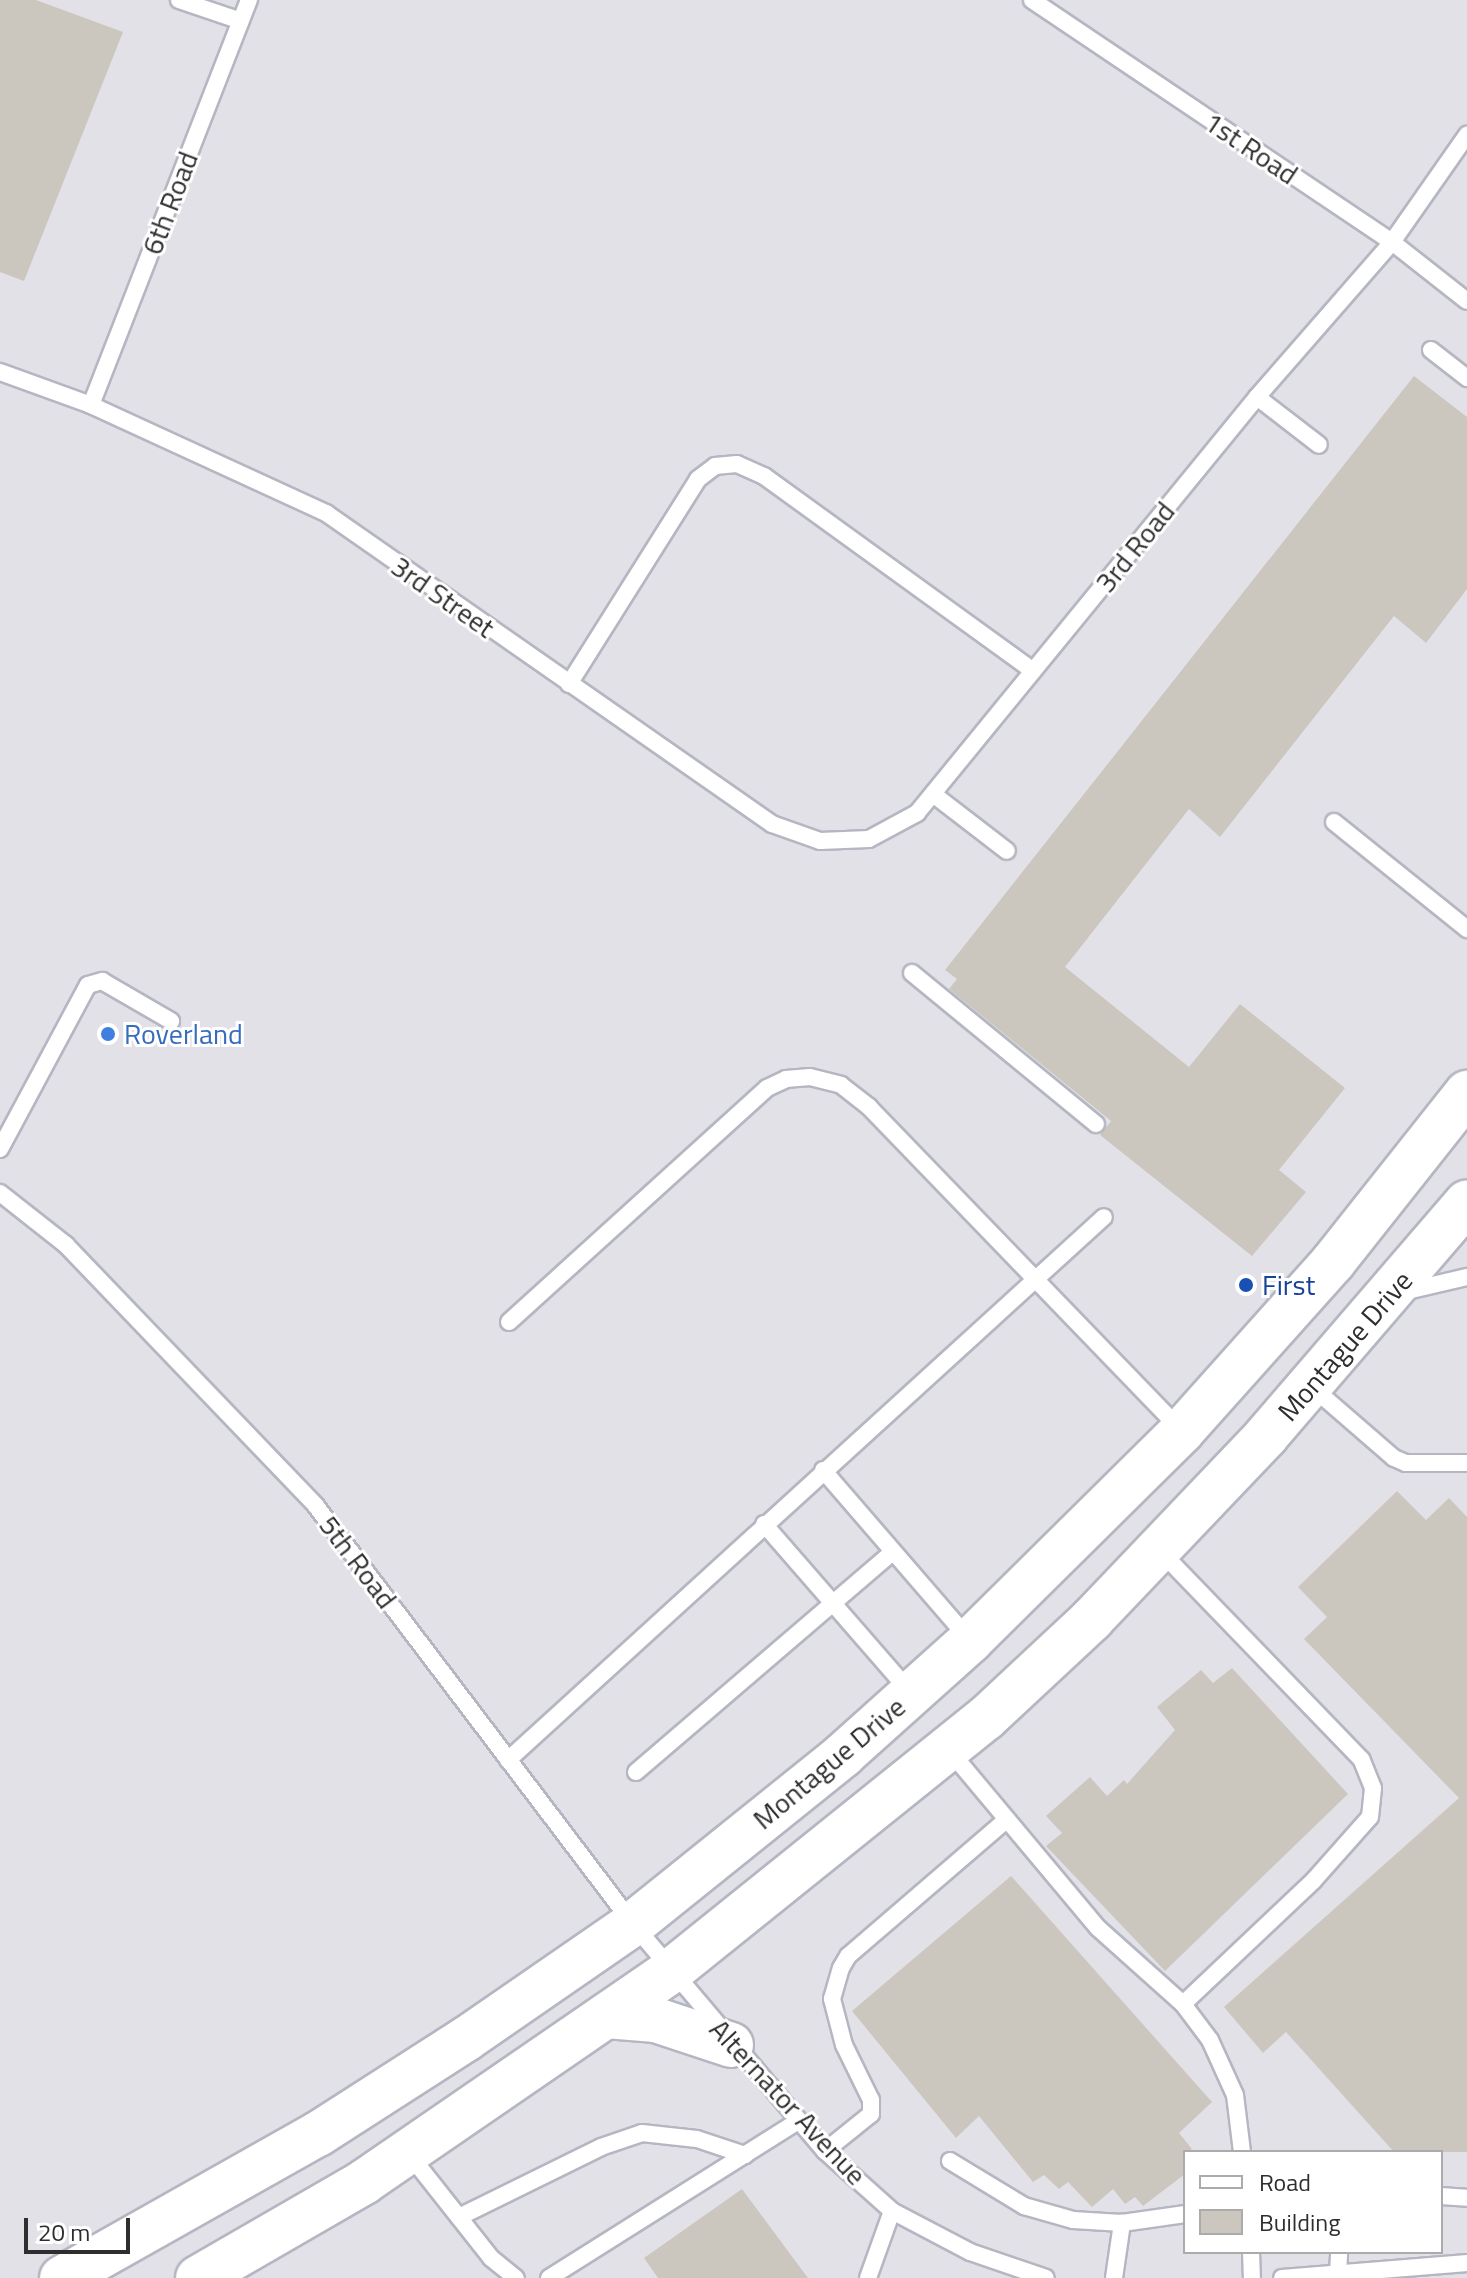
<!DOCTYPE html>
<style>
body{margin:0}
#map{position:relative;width:1467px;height:2278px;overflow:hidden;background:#efe9e1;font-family:"Titillium Web",sans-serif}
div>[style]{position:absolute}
.industrial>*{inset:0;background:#e3e1e8}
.building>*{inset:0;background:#cbc7bf}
.roads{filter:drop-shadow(2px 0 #b4b7c1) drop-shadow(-2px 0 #b4b7c1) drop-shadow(0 2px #b4b7c1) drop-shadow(0 -2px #b4b7c1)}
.service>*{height:16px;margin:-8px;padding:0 8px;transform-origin:8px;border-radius:8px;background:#fff}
.secondary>*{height:44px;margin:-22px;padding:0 22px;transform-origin:22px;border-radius:22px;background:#fff}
.dots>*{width:22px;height:22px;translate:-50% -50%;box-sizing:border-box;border:4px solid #fff;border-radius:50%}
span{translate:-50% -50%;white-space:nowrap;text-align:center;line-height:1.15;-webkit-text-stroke:6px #fff;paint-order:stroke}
.street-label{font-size:28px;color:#2e2e2e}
.shop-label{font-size:28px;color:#366cbe}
.left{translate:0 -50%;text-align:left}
.transit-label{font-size:28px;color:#164399}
.legend{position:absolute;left:1183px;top:2150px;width:260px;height:104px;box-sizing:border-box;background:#fff;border:2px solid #ababab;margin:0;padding:10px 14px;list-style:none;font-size:24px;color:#2e2e2e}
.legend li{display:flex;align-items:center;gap:16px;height:40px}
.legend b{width:40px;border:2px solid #ababab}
.scale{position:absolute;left:24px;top:2218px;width:106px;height:36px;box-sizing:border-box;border:4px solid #2e2e2e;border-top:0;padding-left:10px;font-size:24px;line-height:28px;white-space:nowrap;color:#2e2e2e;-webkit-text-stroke:6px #fff;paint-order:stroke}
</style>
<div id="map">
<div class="industrial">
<div style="clip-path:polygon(evenodd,0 0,1467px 0,1467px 2278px,0 2278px,0 0,1185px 2152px,1441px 2152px,1441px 2252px,1185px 2252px,1185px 2152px)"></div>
</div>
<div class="building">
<div style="clip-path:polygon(0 0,36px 0,123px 32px,24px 281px,0 272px)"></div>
<div style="clip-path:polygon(1414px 376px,1467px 417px,1467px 589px,1426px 643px,1394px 616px,1220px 837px,1189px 809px,1065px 967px,1189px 1067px,1240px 1004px,1345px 1088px,1279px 1170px,1306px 1192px,1252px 1256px,1100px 1135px,1111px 1121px,949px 989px,957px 979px,945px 970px)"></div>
<div style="clip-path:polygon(1397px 1491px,1426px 1520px,1449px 1498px,1467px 1517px,1467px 2152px,1394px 2152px,1286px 2032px,1263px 2053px,1224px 2007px,1459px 1798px,1304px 1639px,1327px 1617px,1298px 1587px)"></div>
<div style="clip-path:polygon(1232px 1668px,1348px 1794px,1165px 1971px,1046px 1846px,1062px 1833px,1046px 1816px,1090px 1777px,1107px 1796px,1124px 1780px,1127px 1784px,1175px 1730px,1157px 1707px,1201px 1670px,1213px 1683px)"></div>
<div style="clip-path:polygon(1011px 1876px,1212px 2102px,1179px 2133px,1192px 2149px,1185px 2152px,1185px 2174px,1143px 2206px,1135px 2197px,1125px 2204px,1113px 2189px,1092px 2207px,1068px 2182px,1059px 2189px,1044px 2175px,1033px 2182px,979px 2116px,956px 2138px,852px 2011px)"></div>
<div style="clip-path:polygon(742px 2189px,808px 2278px,658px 2278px,644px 2258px)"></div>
</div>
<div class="roads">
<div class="service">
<div style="left:179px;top:0;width:65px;rotate:18.7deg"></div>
<div style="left:1032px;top:0;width:434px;rotate:33.9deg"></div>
<div style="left:1392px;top:242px;width:95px;rotate:38.2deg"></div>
<div style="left:1431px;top:350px;width:46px;rotate:37.9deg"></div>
<div style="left:0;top:372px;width:97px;rotate:19.9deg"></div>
<div style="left:91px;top:405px;width:259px;rotate:24.7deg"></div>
<div style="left:326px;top:513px;width:544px;rotate:34.89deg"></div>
<div style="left:772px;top:824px;width:51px;rotate:19.5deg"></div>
<div style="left:820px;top:841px;width:49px;rotate:-2.3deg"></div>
<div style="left:869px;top:839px;width:55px;rotate:-28.4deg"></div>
<div style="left:917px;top:813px;width:537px;rotate:-50.74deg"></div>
<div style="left:1257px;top:397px;width:206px;rotate:-48.9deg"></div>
<div style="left:1392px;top:242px;width:131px;rotate:-55deg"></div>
<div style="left:1257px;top:397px;width:78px;rotate:37.7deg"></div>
<div style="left:91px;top:405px;width:435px;rotate:-68.7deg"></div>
<div style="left:569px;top:684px;width:242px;rotate:-57.8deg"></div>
<div style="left:698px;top:479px;width:21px;rotate:-37deg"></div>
<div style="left:715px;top:466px;width:22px;rotate:-5deg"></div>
<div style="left:737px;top:464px;width:30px;rotate:24deg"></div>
<div style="left:764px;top:476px;width:332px;rotate:35.9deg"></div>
<div style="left:933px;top:794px;width:93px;rotate:37.6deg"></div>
<div style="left:1334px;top:822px;width:171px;rotate:38.8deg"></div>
<div style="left:912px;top:973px;width:238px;rotate:39.4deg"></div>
<div style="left:0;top:1149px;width:186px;rotate:-61.8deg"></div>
<div style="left:88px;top:985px;width:15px;rotate:-16deg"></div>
<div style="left:102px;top:981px;width:80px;rotate:30.1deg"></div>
<div style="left:0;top:1193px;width:84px;rotate:38.2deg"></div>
<div style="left:66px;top:1245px;width:361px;rotate:46.2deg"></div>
<div style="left:316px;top:1506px;width:525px;rotate:52.82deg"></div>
<div style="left:633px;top:1924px;width:297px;rotate:49.8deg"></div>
<div style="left:825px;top:2151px;width:90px;rotate:41.8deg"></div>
<div style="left:892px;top:2211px;width:88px;rotate:27.7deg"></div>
<div style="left:970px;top:2252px;width:80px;rotate:18.9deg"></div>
<div style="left:1403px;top:1292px;width:66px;rotate:-13.2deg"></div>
<div style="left:509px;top:1322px;width:348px;rotate:-42.2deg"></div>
<div style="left:767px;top:1088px;width:21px;rotate:-25deg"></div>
<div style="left:786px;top:1079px;width:24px;rotate:-5deg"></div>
<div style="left:810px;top:1077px;width:32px;rotate:14deg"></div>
<div style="left:841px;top:1085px;width:36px;rotate:38deg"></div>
<div style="left:869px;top:1107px;width:449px;rotate:46deg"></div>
<div style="left:1312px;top:1387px;width:108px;rotate:40.9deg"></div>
<div style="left:1394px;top:1458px;width:13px;rotate:23deg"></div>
<div style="left:1406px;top:1463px;width:61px"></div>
<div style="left:823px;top:1470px;width:223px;rotate:49.2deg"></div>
<div style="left:764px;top:1524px;width:223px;rotate:49deg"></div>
<div style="left:949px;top:1750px;width:232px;rotate:50.1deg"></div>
<div style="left:1098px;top:1928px;width:114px;rotate:41.8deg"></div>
<div style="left:1183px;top:2004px;width:180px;rotate:-43.4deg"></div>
<div style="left:1314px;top:1880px;width:84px;rotate:-48.4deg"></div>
<div style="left:1370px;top:1817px;width:29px;rotate:-84deg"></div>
<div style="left:1373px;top:1788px;width:31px;rotate:-112deg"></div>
<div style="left:1361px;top:1759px;width:289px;rotate:-134deg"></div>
<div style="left:508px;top:1760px;width:806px;rotate:-42.34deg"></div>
<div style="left:636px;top:1772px;width:338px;rotate:-40.6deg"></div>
<div style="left:1183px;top:2004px;width:45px;rotate:53.1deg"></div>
<div style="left:1210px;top:2040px;width:60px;rotate:65.6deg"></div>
<div style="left:1235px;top:2095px;width:57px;rotate:83deg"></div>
<div style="left:825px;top:2151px;width:59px;rotate:-38.8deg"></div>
<div style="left:871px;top:2114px;width:14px;rotate:-90deg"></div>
<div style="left:871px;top:2100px;width:61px;rotate:-116.1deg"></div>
<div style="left:844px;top:2045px;width:48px;rotate:-104.6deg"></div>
<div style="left:832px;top:1999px;width:32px;rotate:-74deg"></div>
<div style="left:841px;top:1968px;width:14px;rotate:-60deg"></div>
<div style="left:848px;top:1956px;width:208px;rotate:-40.7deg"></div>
<div style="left:409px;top:2154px;width:132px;rotate:51.7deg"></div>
<div style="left:491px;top:2258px;width:32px;rotate:39deg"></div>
<div style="left:950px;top:2161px;width:87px;rotate:31.3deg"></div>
<div style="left:1024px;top:2206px;width:51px;rotate:15.9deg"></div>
<div style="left:1073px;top:2220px;width:49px;rotate:3.5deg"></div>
<div style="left:1122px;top:2223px;width:64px;rotate:-8.1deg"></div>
<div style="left:1441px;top:2196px;width:26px;rotate:4deg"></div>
<div style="left:459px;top:2217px;width:158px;rotate:-26.2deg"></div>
<div style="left:601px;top:2147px;width:43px;rotate:-18.9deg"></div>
<div style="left:642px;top:2133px;width:55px;rotate:6.2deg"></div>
<div style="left:697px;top:2139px;width:51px;rotate:18.4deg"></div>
<div style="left:1251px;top:2252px;width:26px;rotate:88deg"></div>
<div style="left:1338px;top:2274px;width:22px;rotate:-87deg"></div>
<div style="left:549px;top:2278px;width:294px;rotate:-32.2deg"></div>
<div style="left:868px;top:2278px;width:71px;rotate:-70.3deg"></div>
<div style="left:1114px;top:2278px;width:56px;rotate:-81.7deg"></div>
<div style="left:1282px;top:2278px;width:186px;rotate:-4.6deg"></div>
</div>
<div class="secondary">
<div style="left:606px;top:2016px;width:50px;rotate:4.6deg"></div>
<div style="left:656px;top:2020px;width:79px;rotate:18.4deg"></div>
<div style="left:62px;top:2278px;width:294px;rotate:-29.4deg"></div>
<div style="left:318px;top:2134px;width:176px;rotate:-32.7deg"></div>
<div style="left:466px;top:2039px;width:203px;rotate:-34.6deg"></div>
<div style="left:633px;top:1924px;width:270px;rotate:-38.8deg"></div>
<div style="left:843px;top:1755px;width:171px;rotate:-41.9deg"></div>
<div style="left:970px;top:1641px;width:298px;rotate:-44.7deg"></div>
<div style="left:1182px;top:1431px;width:227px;rotate:-48.2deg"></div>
<div style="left:1333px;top:1262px;width:216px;rotate:-51.6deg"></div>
<div style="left:198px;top:2278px;width:192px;rotate:-30deg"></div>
<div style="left:364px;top:2182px;width:373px;rotate:-34.5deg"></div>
<div style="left:671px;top:1971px;width:404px;rotate:-38.8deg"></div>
<div style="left:986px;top:1718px;width:145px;rotate:-43deg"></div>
<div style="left:1092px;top:1619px;width:253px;rotate:-46.4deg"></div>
<div style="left:1266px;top:1436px;width:308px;rotate:-49.3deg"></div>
</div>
</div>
<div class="dots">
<div style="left:108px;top:1034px;background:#3f7fe0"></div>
<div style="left:1246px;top:1285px;background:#1a4fb4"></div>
</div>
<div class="street-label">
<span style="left:1251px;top:148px;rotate:34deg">1st Road</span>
<span style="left:170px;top:203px;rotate:-69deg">6th Road</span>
<span style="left:1135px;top:547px;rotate:-51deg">3rd Road</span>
<span style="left:443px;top:597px;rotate:35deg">3rd Street</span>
<span style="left:1345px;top:1346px;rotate:-49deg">Montague Drive</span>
<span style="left:358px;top:1562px;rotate:53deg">5th Road</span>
<span style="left:829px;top:1763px;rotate:-40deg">Montague Drive</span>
<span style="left:788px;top:2102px;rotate:47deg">Alternator Avenue</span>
</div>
<div class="shop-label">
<span class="left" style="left:124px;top:1034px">Roverland</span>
</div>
<div class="transit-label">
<span class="left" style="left:1262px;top:1285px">First</span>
</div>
<ul class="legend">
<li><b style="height:10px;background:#fff"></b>Road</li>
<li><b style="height:22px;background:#cbc7bf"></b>Building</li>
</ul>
<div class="scale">20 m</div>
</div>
